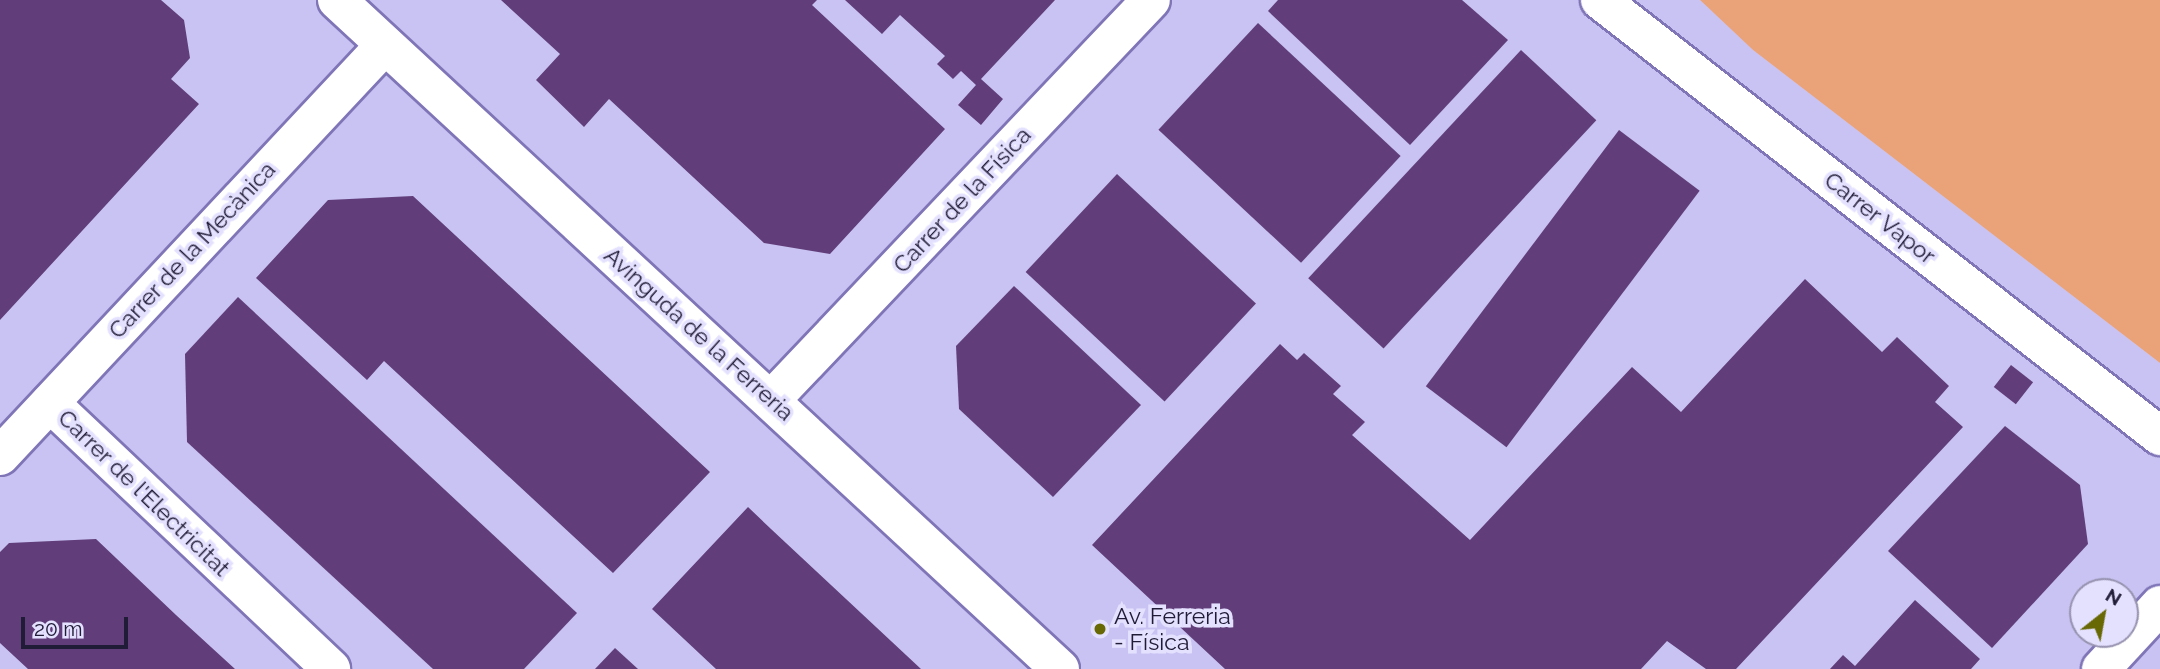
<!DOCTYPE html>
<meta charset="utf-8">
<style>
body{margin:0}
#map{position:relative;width:2160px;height:669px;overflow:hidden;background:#d6d2fe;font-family:Raleway,sans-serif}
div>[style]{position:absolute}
.built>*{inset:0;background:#c8c3f2}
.green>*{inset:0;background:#eaa279}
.building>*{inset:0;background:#613e79;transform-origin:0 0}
.roads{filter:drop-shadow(2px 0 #7f75b7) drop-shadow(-2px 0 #7f75b7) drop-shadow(0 2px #7f75b7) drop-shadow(0 -2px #7f75b7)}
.minor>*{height:38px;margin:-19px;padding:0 19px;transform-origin:19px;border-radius:19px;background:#fff}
.dots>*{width:19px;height:19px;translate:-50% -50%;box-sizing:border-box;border:4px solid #e4e1ff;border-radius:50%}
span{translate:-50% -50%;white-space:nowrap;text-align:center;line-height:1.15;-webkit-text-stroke:7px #e4e1ff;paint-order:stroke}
.street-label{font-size:23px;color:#201b36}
.poi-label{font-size:23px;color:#201b36}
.left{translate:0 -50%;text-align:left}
.north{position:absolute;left:2069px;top:578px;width:70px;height:70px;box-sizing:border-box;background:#e4e1ff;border:2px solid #9692af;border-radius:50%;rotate:31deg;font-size:19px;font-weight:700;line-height:28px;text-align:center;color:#201b36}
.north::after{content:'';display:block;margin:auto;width:24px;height:32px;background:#686804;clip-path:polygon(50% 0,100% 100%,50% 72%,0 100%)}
.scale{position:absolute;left:21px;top:617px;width:107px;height:32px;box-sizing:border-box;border:4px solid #201b36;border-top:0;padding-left:9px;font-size:21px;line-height:24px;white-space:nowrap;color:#201b36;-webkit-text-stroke:5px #e4e1ff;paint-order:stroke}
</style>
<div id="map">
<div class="built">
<div style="clip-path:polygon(evenodd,0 0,1700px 0,1753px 50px,2160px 363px,2160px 669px,0 669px,0 0,2083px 592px,2125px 592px,2125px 634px,2083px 634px,2083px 592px)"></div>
</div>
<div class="green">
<div style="clip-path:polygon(1700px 0,2160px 0,2160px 363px,1753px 50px)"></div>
</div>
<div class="building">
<div style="clip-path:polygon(0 0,161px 0,184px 20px,190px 58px,171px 79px,199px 104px,0 320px)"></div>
<div style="clip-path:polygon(501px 0,817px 0,812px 5px,945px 129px,830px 254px,764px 243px,609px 99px,584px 127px,536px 80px,560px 54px)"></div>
<div style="clip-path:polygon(845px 0,1055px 0,981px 79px,1003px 99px,981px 125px,958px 105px,976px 85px,961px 71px,953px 79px,937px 64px,945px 56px,900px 15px,882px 34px)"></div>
<div style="clip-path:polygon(1278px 0,1462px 0,1508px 40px,1410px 145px,1268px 11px)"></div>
<div style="left:1258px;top:23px;width:195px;height:146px;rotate:43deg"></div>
<div style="left:1521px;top:50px;width:103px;height:312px;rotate:43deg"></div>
<div style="left:1619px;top:130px;width:101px;height:321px;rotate:37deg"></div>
<div style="left:1117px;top:174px;width:190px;height:134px;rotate:43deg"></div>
<div style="clip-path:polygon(413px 196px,710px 472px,613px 573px,384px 361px,367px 380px,256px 278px,328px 200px)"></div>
<div style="clip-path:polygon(1805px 279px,1882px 352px,1897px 337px,1949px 386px,1935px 402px,1963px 427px,1736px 669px,1706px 669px,1667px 641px,1641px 669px,1225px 669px,1092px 545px,1280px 344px,1297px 360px,1304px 353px,1341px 386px,1333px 394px,1365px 422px,1352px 435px,1470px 540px,1632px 367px,1681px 412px)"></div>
<div style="clip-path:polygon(1014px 286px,1141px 405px,1053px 497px,959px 409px,956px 346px)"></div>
<div style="clip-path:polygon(238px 297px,577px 613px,524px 669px,433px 669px,187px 442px,185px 354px)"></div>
<div style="left:2011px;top:365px;width:28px;height:28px;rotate:38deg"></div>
<div style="clip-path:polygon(2005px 426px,2080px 485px,2088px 544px,1992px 648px,1888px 551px)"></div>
<div style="clip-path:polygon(748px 507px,771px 529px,921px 669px,716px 669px,652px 609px)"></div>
<div style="clip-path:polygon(96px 539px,176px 615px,235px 669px,28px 669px,0 643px,0 552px,9px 543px)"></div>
<div style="clip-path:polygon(1915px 600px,1980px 659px,1971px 669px,1830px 669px,1843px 655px,1855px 666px)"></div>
<div style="clip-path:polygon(615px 648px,638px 669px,595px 669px)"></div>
</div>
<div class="roads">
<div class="minor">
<div style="left:337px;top:0;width:985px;rotate:42.78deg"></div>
<div style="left:1600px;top:0;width:710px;rotate:37.9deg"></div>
<div style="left:772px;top:399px;width:550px;rotate:-46.47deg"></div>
<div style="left:50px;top:403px;width:387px;rotate:43.4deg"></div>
<div style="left:0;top:456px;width:563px;rotate:-46.87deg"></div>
<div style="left:2101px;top:669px;width:87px;rotate:-47.3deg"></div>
</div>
</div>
<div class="dots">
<div style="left:1100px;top:629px;background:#686804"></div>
</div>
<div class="street-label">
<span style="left:962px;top:200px;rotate:-47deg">Carrer de la Física</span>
<span style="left:1880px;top:218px;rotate:38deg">Carrer Vapor</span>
<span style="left:192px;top:250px;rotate:-47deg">Carrer de la Mecànica</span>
<span style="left:699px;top:334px;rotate:42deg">Avinguda de la Ferreria</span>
<span style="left:144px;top:493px;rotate:44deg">Carrer de l'Electricitat</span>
</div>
<div class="poi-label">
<span class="left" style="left:1114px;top:629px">Av. Ferreria<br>- Física</span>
</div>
<div class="north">N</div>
<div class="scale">20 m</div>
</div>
